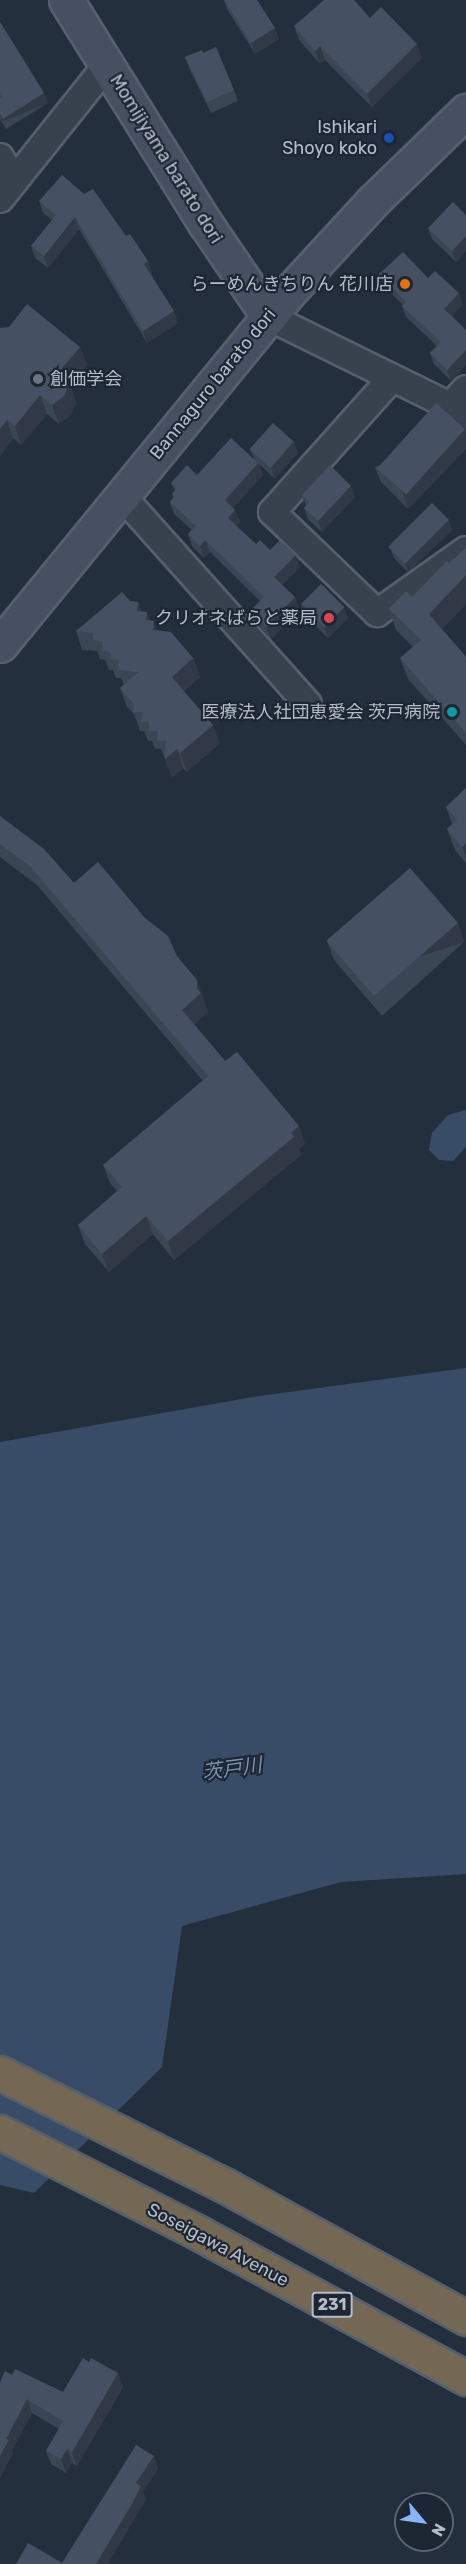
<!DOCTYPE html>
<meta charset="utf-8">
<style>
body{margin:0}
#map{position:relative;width:466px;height:2564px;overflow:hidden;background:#242f3e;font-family:Rubik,"Noto Sans JP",sans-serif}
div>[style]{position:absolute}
.water>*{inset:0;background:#394c67}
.roads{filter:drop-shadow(2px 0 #565f6c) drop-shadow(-2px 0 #565f6c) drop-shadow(0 2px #565f6c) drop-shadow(0 -2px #565f6c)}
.street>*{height:26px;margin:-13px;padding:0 13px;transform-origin:13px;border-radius:13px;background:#38414e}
.secondary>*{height:33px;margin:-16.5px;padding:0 16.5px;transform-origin:16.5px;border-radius:16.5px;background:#465061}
.highway>*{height:33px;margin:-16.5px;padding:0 16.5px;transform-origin:16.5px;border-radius:16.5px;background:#746855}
.wall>*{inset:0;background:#3b4654}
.shaded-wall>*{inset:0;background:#303945;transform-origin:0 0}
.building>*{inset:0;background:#455162;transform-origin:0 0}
.dots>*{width:16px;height:16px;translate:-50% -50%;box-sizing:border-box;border:3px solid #1d2633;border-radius:50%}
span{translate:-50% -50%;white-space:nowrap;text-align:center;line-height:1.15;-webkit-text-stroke:4.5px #1d2633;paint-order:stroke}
.shield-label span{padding:2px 4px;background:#1d2633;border:2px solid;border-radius:4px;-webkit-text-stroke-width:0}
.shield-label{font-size:16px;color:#b4bcc9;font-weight:700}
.poi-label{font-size:18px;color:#b4bcc9}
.right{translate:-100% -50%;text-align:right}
.left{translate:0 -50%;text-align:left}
.street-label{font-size:18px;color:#b4bcc9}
.water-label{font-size:20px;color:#7c92b1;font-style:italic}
.north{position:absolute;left:394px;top:2492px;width:60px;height:60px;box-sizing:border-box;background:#1d2633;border:2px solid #59626f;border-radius:50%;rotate:119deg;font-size:16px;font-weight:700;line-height:24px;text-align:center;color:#b4bcc9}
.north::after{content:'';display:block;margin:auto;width:21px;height:27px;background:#8ab4f8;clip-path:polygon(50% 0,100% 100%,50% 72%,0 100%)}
</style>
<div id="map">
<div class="water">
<div style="clip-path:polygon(466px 1110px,466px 1147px,453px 1161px,439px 1160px,429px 1150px,432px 1133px,448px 1115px)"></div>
<div style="clip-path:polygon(466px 1368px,466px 1874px,341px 1882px,182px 1926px,162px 2067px,34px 2193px,0 2185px,0 1442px,253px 1397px)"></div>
</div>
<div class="roads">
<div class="street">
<div style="left:0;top:157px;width:28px;rotate:60deg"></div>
<div style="left:0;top:199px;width:171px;rotate:-51.4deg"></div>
<div style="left:269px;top:317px;width:202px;rotate:26.2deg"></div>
<div style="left:450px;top:406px;width:23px;rotate:47deg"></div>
<div style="left:392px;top:378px;width:180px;rotate:131.8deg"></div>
<div style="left:272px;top:512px;width:146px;rotate:43.9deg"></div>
<div style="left:377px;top:613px;width:109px;rotate:-35.3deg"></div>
<div style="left:450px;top:406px;width:23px;rotate:-47deg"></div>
<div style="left:122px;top:496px;width:279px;rotate:48.2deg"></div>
</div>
<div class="secondary">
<div style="left:66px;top:0;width:263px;rotate:58.1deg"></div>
<div style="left:205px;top:223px;width:114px;rotate:55.8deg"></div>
<div style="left:0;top:645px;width:458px;rotate:-50.7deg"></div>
<div style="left:290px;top:291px;width:121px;rotate:-47.3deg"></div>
<div style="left:372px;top:202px;width:131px;rotate:-44.1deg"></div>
</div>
<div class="highway">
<div style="left:0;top:2073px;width:250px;rotate:26.6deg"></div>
<div style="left:224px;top:2185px;width:276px;rotate:28.8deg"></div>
<div style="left:0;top:2132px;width:223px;rotate:26.9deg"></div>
<div style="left:199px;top:2233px;width:304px;rotate:28.5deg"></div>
</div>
</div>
<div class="wall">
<div style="clip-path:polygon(224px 0,279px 39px,255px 54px,227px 9px)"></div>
<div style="clip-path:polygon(370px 18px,422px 58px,372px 107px,325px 60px,320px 64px,299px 40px,294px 26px)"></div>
<div style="clip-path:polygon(0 22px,44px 93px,48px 103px,6px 129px,0 119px)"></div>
<div style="clip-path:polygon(203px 53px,234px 90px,238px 101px,211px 113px,189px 68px,185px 57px)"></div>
<div style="clip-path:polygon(39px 201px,126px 236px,148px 261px,152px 273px,151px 274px,178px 323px,147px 343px,79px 229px,48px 268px,35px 258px,31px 246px,52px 220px,43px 213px)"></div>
<div style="clip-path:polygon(466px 215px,466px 251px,456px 262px,432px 239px,428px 228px)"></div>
<div style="clip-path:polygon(379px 274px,428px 278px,463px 304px,452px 316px,466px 330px,466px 365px,451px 381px,434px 364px,430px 353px,437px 346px,406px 317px,402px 306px,403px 305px,383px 285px)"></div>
<div style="clip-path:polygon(0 328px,80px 347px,87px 365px,70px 386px,76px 403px,71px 415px,59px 424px,47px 414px,21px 445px,13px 438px,0 456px)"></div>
<div style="clip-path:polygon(465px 429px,466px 432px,466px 449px,408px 509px,381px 482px,375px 467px)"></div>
<div style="clip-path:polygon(250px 449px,298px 453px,275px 479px,259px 464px,263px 475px,233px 508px,240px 522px,236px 526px,256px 544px,270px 550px,300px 567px,282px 585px,295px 597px,299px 609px,271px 639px,255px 623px,251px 610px,260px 601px,210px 552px,204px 558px,192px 546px,188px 534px,192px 530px,174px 514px,170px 502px,173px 498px,172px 494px,175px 491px,171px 483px,254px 458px)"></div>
<div style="clip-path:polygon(302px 495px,355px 497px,322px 532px,308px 519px,304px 508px,306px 506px)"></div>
<div style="clip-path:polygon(452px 530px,408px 572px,394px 558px,390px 548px)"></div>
<div style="clip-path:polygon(466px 548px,466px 604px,442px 629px,466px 657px,466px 745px,408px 679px,400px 658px,413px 647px,396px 630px,389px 609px,412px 597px)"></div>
<div style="clip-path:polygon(130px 601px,138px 602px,141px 611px,150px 621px,158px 631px,193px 658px,200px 677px,184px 691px,220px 743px,187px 772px,183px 768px,172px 778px,161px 749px,155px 749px,152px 741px,148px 741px,144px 731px,140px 731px,134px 714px,127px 707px,120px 688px,124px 685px,121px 678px,116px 678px,113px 670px,109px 670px,105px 660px,100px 659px,97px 651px,82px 650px,76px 631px)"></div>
<div style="clip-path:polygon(301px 604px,348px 618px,328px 638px,305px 615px)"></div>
<div style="clip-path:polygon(466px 788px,466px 863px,455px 850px,447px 829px,452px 824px,446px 807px)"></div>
<div style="clip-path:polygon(0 816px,74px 883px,177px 956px,204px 998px,204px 1001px,208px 1012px,194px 1024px,225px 1061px,305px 1144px,299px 1149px,301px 1155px,174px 1260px,153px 1234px,109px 1272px,85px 1244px,78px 1225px,117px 1191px,110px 1183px,103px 1165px,203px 1081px,37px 885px,0 857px)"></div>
<div style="clip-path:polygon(458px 923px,464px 942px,382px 1016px,334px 960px,327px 941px)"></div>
<div style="clip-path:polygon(89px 2362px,118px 2373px,123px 2387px,77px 2466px,72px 2463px,66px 2473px,51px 2464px,46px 2451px,59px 2429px,32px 2413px,12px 2450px,13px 2453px,0 2478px,0 2382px,12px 2375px,63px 2392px)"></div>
</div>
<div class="shaded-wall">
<div style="clip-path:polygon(275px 28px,279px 39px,255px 54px,251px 43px)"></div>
<div style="clip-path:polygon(417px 44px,422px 58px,372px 107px,367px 94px)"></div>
<div style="clip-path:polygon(320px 46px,325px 60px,320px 64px,315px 51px)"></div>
<div style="left:44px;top:93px;width:11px;height:49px;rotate:68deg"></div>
<div style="clip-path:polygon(75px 217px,79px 229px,48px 268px,44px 256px)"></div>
<div style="clip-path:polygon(466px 236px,466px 251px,456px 262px,452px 251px)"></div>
<div style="clip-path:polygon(148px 261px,152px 273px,149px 276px,144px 264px)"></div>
<div style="clip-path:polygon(459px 293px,463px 304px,448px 320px,444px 309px)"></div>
<div style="clip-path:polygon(174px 311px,178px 323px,147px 343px,143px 331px)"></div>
<div style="clip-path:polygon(80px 347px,87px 365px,70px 386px,76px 403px,71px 415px,59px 424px,52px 405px,57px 374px)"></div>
<div style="clip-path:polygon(466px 350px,466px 365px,451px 381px,447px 370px)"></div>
<div style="clip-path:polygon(40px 395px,47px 414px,21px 445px,15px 426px)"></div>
<div style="clip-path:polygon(7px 420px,13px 438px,0 456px,0 429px)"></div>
<div style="clip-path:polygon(465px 429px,466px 432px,466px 449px,408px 509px,403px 493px)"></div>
<div style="clip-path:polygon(294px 442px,298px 453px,275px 479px,271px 468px)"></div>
<div style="clip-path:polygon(258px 463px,263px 475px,229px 512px,225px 500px)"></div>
<div style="clip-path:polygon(351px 486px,355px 497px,322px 532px,318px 521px)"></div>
<div style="clip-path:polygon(235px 510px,240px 522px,232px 530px,228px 518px)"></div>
<div style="clip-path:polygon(449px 520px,452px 530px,408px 572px,405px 563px)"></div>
<div style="clip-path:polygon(205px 540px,210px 552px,204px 558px,200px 546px)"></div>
<div style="clip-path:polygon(296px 555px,300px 567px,278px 589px,274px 577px)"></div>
<div style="clip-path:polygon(466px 575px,466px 604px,436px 635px,429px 614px)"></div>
<div style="clip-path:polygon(295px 597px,299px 609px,271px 639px,266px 627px)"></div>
<div style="clip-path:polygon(138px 602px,145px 620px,137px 611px)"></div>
<div style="clip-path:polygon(344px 607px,348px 618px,328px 638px,324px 627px)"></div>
<div style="clip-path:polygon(147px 612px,154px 629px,154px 621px,161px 640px,146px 620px)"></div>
<div style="clip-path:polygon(193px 658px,200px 677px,179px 696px,172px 677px)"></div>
<div style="clip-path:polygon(213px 725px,220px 743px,187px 772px,180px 753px)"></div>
<div style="clip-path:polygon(177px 749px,183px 768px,172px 778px,165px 759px)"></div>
<div style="clip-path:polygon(466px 843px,466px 856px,462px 847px)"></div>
<div style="left:458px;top:923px;width:20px;height:110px;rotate:72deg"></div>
<div style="clip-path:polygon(197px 980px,208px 1012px,188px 1028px,182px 1010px,197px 989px)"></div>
<div style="clip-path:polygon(299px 1126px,305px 1144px,299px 1149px,301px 1155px,174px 1260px,168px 1241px)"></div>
<div style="clip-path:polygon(146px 1216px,153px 1234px,109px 1272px,102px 1254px)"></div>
<div style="clip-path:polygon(118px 2373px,123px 2387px,77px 2466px,72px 2452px)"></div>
<div style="clip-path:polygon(27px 2399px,32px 2413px,12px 2450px,13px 2453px,0 2478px,0 2456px,6px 2439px)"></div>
<div style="clip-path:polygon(67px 2449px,72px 2463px,66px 2473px,61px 2459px)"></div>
<div style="clip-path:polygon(154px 2456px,158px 2469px,143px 2492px,146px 2499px,137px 2515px,108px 2564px,96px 2564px,136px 2483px)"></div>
</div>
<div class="building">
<div style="clip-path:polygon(224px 0,257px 0,275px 28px,251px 43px)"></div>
<div style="clip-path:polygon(324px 0,354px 0,370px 18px,381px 7px,417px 44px,367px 94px,320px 46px,315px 51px,294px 26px)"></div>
<div style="clip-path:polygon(0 22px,44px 93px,3px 119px,0 114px,0 98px,2px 97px,0 94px)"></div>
<div style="clip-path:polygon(216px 47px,234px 90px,207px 102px,185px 57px,202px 50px,203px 53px)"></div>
<div style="clip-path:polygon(62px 175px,84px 194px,93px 189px,126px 236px,130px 234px,148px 261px,144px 264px,174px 311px,143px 331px,75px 217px,44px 256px,31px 246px,56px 215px,39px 201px)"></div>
<div style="clip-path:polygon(453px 202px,466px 215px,466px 236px,452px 251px,428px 228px)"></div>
<div style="clip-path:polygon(403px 252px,428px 278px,435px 271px,459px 293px,444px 309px,466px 330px,466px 350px,447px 370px,430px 353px,441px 342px,402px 306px,406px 302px,379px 274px)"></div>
<div style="clip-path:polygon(27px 304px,80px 347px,57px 374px,69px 384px,64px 396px,52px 405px,40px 395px,15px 426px,7px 420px,0 429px,0 328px,9px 327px)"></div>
<div style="left:436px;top:403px;width:39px;height:88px;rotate:42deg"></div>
<div style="left:273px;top:423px;width:28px;height:35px;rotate:42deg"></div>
<div style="clip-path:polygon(231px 438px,258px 463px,225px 500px,235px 510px,228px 518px,256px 544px,260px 540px,270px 550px,280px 540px,296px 555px,274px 577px,295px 597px,266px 627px,251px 610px,264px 597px,205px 540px,200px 546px,188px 534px,196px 526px,170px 502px,175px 496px,172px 494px,177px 488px,171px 483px,187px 465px,197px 475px)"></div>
<div style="clip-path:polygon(330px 465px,351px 486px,318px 521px,304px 508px,309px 502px,302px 495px)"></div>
<div style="left:432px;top:503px;width:24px;height:62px;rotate:45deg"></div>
<div style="clip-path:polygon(466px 548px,466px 575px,429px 614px,466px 657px,466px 733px,400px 658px,421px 640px,389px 609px,406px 591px,412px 597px,447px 561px,449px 563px)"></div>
<div style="left:321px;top:584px;width:33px;height:28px;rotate:45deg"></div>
<div style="clip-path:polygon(122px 592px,130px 601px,138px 602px,137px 611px,147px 612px,146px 620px,154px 621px,153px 630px,171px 632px,193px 658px,172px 677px,213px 725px,180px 753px,177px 749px,165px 759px,166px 741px,157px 741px,158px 731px,149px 731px,149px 722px,141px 722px,143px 712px,133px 712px,134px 704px,120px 688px,139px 672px,118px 670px,119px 660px,110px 659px,110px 652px,102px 651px,103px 642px,93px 640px,93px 633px,76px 631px)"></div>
<div style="clip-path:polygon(466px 788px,466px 843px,462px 847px,447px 829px,457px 820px,446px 807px)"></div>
<div style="clip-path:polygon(0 816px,44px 849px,74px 883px,98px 862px,145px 918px,168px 936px,177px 956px,197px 980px,197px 989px,201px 993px,182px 1010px,225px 1061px,237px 1052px,299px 1126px,291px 1133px,294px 1137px,168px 1241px,146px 1216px,102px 1254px,78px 1225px,122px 1187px,103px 1165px,208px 1076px,30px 866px,0 844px)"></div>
<div style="left:410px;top:868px;width:73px;height:111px;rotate:49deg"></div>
<div style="clip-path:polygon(83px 2358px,89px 2362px,91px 2358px,118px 2373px,72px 2452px,67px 2449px,61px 2459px,46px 2451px,63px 2421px,27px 2399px,6px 2439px,9px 2440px,0 2456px,0 2382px,5px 2371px,12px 2375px,15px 2369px,63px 2392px)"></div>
<div style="clip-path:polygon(136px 2445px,154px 2456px,136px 2483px,141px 2486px,133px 2502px,96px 2564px,16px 2564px,28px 2543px,62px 2563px)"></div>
</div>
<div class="dots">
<div style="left:389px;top:138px;background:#1a4fb4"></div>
<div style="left:405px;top:284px;background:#e8710a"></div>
<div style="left:38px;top:379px;background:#6b7280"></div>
<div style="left:329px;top:618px;background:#e0444e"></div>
<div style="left:452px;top:712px;background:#0f9aa8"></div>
</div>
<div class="shield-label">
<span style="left:332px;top:2305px">231</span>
</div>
<div class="poi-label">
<span class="right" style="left:377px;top:138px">Ishikari<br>Shoyo koko</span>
<span class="right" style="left:393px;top:284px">らーめんきちりん 花川店</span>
<span class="left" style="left:50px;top:379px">創価学会</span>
<span class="right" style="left:317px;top:618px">クリオネばらと薬局</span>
<span class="right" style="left:440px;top:712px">医療法人社団恵愛会 茨戸病院</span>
</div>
<div class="street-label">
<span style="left:166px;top:159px;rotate:58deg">Momijiyama barato dori</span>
<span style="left:213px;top:384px;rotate:-51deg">Bannaguro barato dori</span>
<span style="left:218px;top:2245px;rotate:28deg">Soseigawa Avenue</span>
</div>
<div class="water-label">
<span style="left:232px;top:1769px;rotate:-8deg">茨戸川</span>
</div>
<div class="north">N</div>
</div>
